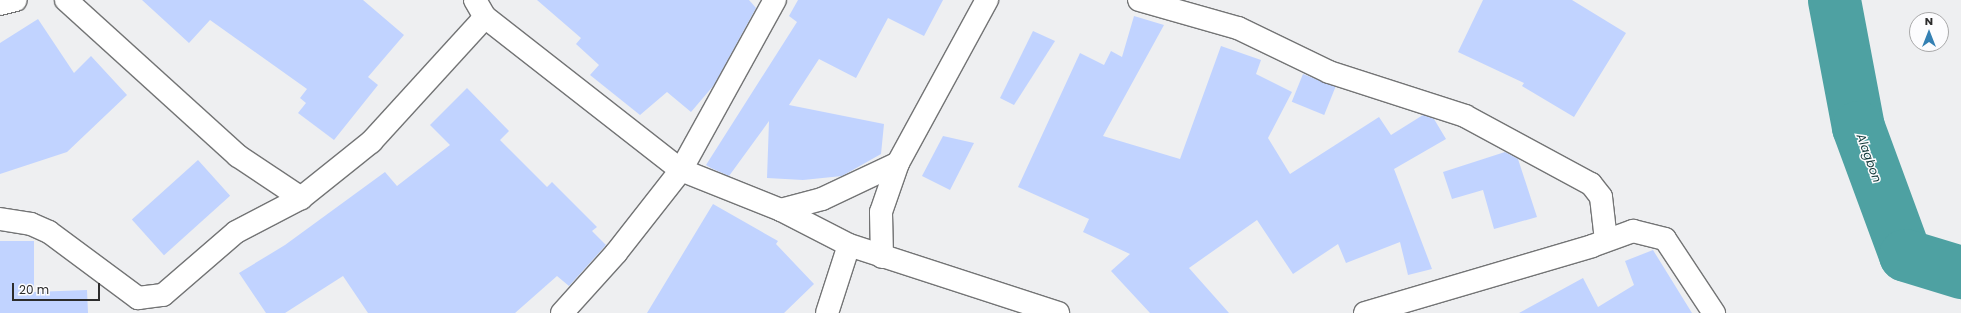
<!DOCTYPE html>
<style>
body{margin:0}
#map{position:relative;width:1961px;height:313px;overflow:hidden;background:#eeeff1;font-family:Poppins,sans-serif}
div>[style]{position:absolute}
.river>*{height:53px;margin:-26.5px;padding:0 26.5px;transform-origin:26.5px;border-radius:26.5px;background:#4ea1a2}
.building>*{inset:0;background:#c1d3ff;transform-origin:0 0}
.roads{filter:drop-shadow(1px 0 #737475) drop-shadow(-1px 0 #737475) drop-shadow(0 1px #737475) drop-shadow(0 -1px #737475)}
.minor>*{height:22px;margin:-11px;padding:0 11px;transform-origin:11px;border-radius:11px;background:#fff}
span{translate:-50% -50%;white-space:nowrap;text-align:center;line-height:1.15;-webkit-text-stroke:3px #fcfcfe;paint-order:stroke}
.water-label{font-size:12px;color:#133b3b;font-style:italic}
.north{position:absolute;left:1909px;top:12px;width:40px;height:40px;box-sizing:border-box;background:#fcfcfe;border:1px solid #a9a9aa;border-radius:50%;rotate:0deg;font-size:11px;font-weight:700;line-height:16px;text-align:center;color:#2c2c2c}
.north::after{content:'';display:block;margin:auto;width:14px;height:18px;background:#3480b3;clip-path:polygon(50% 0,100% 100%,50% 72%,0 100%)}
.scale{position:absolute;left:12px;top:283px;width:88px;height:18px;box-sizing:border-box;border:2px solid #2c2c2c;border-top:0;padding-left:5px;font-size:12px;line-height:14px;white-space:nowrap;color:#2c2c2c;-webkit-text-stroke:3px #fcfcfe;paint-order:stroke}
</style>
<div id="map">
<div class="river">
<div style="left:1834px;top:0;width:129px;rotate:79.3deg"></div>
<div style="left:1858px;top:127px;width:136px;rotate:69.8deg"></div>
<div style="left:1905px;top:255px;width:59px;rotate:16.9deg"></div>
</div>
<div class="building">
<div style="clip-path:polygon(142px 0,363px 0,404px 35px,368px 77px,378px 85px,334px 140px,298px 113px,306px 103px,300px 98px,307px 89px,210px 20px,189px 43px)"></div>
<div style="clip-path:polygon(537px 0,749px 0,756px 8px,714px 85px,691px 112px,667px 92px,640px 115px,590px 75px,599px 65px,576px 44px,581px 38px)"></div>
<div style="clip-path:polygon(798px 0,943px 0,924px 36px,888px 18px,856px 78px,819px 59px,789px 105px,884px 124px,881px 154px,842px 176px,803px 180px,767px 178px,769px 121px,729px 176px,711px 168px,706px 165px,797px 22px,789px 16px)"></div>
<div style="clip-path:polygon(1483px 0,1572px 0,1626px 33px,1574px 117px,1522px 86px,1524px 83px,1458px 52px)"></div>
<div style="clip-path:polygon(1134px 16px,1164px 25px,1103px 136px,1180px 159px,1221px 46px,1261px 60px,1256px 74px,1292px 92px,1268px 138px,1290px 174px,1379px 117px,1391px 135px,1423px 115px,1434px 119px,1446px 139px,1394px 169px,1432px 269px,1408px 275px,1400px 242px,1346px 263px,1338px 244px,1293px 274px,1257px 220px,1189px 268px,1229px 313px,1150px 313px,1111px 271px,1130px 254px,1083px 232px,1089px 219px,1018px 187px,1080px 53px,1104px 65px,1111px 51px,1122px 57px)"></div>
<div style="clip-path:polygon(38px 19px,74px 73px,91px 56px,127px 95px,67px 152px,0 174px,0 43px)"></div>
<div style="clip-path:polygon(1033px 31px,1055px 41px,1014px 105px,1000px 98px)"></div>
<div style="left:1303px;top:74px;width:35px;height:30px;rotate:22deg"></div>
<div style="clip-path:polygon(467px 88px,509px 131px,500px 140px,547px 187px,552px 182px,597px 227px,592px 231px,606px 245px,569px 286px,557px 276px,515px 313px,368px 313px,343px 276px,285px 313px,266px 313px,239px 273px,285px 245px,385px 172px,397px 186px,450px 145px,430px 125px)"></div>
<div style="clip-path:polygon(943px 136px,974px 143px,950px 190px,922px 176px)"></div>
<div style="clip-path:polygon(1505px 152px,1518px 159px,1537px 217px,1494px 229px,1483px 190px,1452px 199px,1443px 172px)"></div>
<div style="left:198px;top:160px;width:48px;height:89px;rotate:48deg"></div>
<div style="clip-path:polygon(713px 204px,778px 241px,776px 244px,814px 284px,784px 313px,647px 313px)"></div>
<div style="clip-path:polygon(0 241px,34px 241px,34px 292px,87px 290px,88px 313px,0 313px)"></div>
<div style="clip-path:polygon(1653px 250px,1692px 313px,1519px 313px,1583px 278px,1598px 307px,1634px 285px,1625px 261px)"></div>
</div>
<div class="roads">
<div class="minor">
<div style="left:66px;top:0;width:232px;rotate:42.2deg"></div>
<div style="left:238px;top:156px;width:76px;rotate:33.7deg"></div>
<div style="left:475px;top:0;width:20px;rotate:60deg"></div>
<div style="left:485px;top:17px;width:249px;rotate:38deg"></div>
<div style="left:681px;top:170px;width:108px;rotate:21.8deg"></div>
<div style="left:781px;top:210px;width:76px;rotate:27.2deg"></div>
<div style="left:849px;top:245px;width:220px;rotate:18deg"></div>
<div style="left:1139px;top:0;width:103px;rotate:15.8deg"></div>
<div style="left:1238px;top:28px;width:101px;rotate:25.8deg"></div>
<div style="left:1329px;top:72px;width:143px;rotate:17.9deg"></div>
<div style="left:1465px;top:116px;width:143px;rotate:28.4deg"></div>
<div style="left:1591px;top:184px;width:16px;rotate:52deg"></div>
<div style="left:1601px;top:197px;width:43px;rotate:83.4deg"></div>
<div style="left:0;top:4px;width:16px;rotate:-14deg"></div>
<div style="left:781px;top:210px;width:42px;rotate:-15deg"></div>
<div style="left:822px;top:199px;width:84px;rotate:-25.3deg"></div>
<div style="left:0;top:219px;width:31px;rotate:9deg"></div>
<div style="left:31px;top:224px;width:20px;rotate:24deg"></div>
<div style="left:49px;top:232px;width:111px;rotate:36.6deg"></div>
<div style="left:138px;top:298px;width:25px;rotate:-7deg"></div>
<div style="left:163px;top:295px;width:96px;rotate:-40.8deg"></div>
<div style="left:236px;top:232px;width:73px;rotate:-27.6deg"></div>
<div style="left:301px;top:198px;width:90px;rotate:-38.7deg"></div>
<div style="left:371px;top:142px;width:169px;rotate:-47.6deg"></div>
<div style="left:882px;top:257px;width:45px;rotate:-91.3deg"></div>
<div style="left:881px;top:212px;width:52px;rotate:-70.9deg"></div>
<div style="left:898px;top:163px;width:186px;rotate:-61.4deg"></div>
<div style="left:562px;top:313px;width:81px;rotate:-48deg"></div>
<div style="left:616px;top:253px;width:105px;rotate:-51.9deg"></div>
<div style="left:681px;top:170px;width:194px;rotate:-61.1deg"></div>
<div style="left:827px;top:313px;width:71px;rotate:-72.1deg"></div>
<div style="left:1365px;top:313px;width:237px;rotate:-16.4deg"></div>
<div style="left:1592px;top:246px;width:44px;rotate:-20.1deg"></div>
<div style="left:1633px;top:231px;width:33px;rotate:14deg"></div>
<div style="left:1665px;top:239px;width:89px;rotate:56.5deg"></div>
</div>
</div>
<div class="water-label">
<span style="left:1869px;top:158px;rotate:70deg">Alagbon</span>
</div>
<div class="north">N</div>
<div class="scale">20 m</div>
</div>
